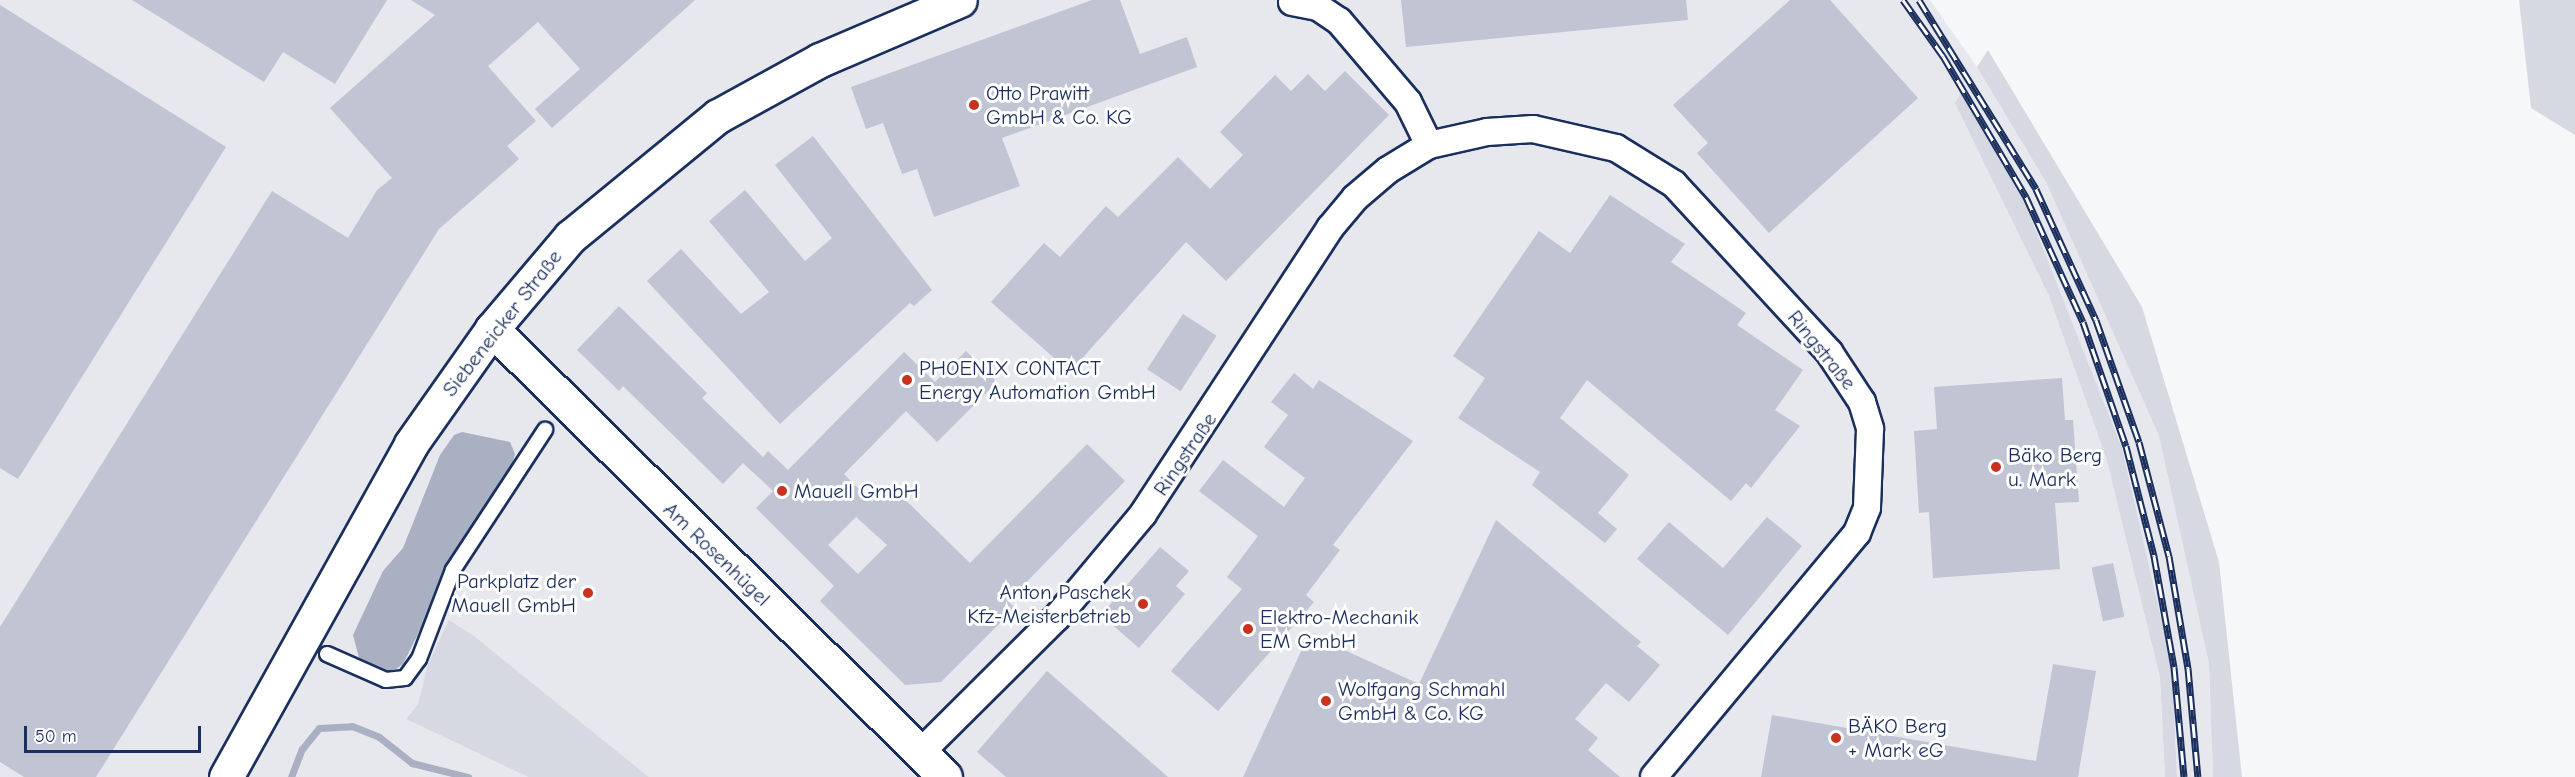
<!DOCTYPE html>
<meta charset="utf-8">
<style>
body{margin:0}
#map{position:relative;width:2575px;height:777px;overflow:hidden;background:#f6f7f9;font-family:"Comic Neue",sans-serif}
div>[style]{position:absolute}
.built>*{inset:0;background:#e6e8ee}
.green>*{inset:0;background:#d6d9e2}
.water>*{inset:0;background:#a9b0c1}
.stream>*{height:7px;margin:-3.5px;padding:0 3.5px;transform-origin:3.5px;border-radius:3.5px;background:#a9b0c1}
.building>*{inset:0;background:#c0c4d3;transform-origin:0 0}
.roads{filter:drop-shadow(2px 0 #1b2f5e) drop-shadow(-2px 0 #1b2f5e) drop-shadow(0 2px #1b2f5e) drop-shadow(0 -2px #1b2f5e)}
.lane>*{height:14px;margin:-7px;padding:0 7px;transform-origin:7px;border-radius:7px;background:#fff}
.street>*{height:26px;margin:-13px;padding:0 13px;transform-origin:13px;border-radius:13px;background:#fff}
.secondary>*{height:33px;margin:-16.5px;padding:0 16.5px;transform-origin:16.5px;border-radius:16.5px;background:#fff}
.rail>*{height:7px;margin-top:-3.5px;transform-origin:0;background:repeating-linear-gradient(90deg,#fff 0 14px,#1b2f5e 0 28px);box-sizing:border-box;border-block:2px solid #1b2f5e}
.dots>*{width:16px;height:16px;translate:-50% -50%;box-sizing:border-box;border:3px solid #fff;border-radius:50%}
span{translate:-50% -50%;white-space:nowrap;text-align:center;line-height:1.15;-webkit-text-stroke:6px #fff;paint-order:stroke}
.poi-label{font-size:21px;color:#1b2f5e}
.left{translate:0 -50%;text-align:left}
.right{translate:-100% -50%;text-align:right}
.street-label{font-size:21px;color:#1b2f5e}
.scale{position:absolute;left:24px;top:726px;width:177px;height:27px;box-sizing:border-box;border:3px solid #1b2f5e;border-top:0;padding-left:8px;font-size:18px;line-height:21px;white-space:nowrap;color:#1b2f5e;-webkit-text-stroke:4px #fff;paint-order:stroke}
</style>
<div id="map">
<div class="built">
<div style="clip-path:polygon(0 0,1930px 0,1977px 67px,2046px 182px,2159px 436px,2209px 664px,2213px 777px,2177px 777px,2172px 666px,2122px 448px,2023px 198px,1963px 91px,2049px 296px,2107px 461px,2160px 678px,2165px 777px,649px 777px,474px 636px,428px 664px,418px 704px,406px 719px,528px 777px,0 777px)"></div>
</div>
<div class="green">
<div style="clip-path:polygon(2519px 0,2575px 0,2575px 135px,2531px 108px)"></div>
<div style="clip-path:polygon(1988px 50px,2142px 307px,2219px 562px,2242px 777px,2213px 777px,2209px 664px,2159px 436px,2046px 182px,1977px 67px)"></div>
<div style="clip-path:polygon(1963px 90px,2023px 198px,2122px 448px,2172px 666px,2177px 777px,2165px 777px,2160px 678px,2107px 461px,2049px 296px,1955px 103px)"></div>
<div style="clip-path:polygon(449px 620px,474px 636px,649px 777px,528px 777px,406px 719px,418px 704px,428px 664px)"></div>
</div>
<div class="water">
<div style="clip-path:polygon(462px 432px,510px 442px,515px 454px,511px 468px,448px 574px,403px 664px,392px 672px,359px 658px,353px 635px,383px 571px,403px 548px,440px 455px,454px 435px)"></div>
</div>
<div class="stream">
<div style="left:291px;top:777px;width:30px;rotate:-69deg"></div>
<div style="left:302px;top:749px;width:27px;rotate:-51deg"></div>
<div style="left:319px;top:728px;width:33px;rotate:-3deg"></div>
<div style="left:352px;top:726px;width:29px;rotate:22deg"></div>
<div style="left:379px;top:737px;width:42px;rotate:38.2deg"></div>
<div style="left:412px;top:763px;width:58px;rotate:14deg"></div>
</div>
<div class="building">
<div style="clip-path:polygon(132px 0,387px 0,335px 84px,283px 52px,264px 82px)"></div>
<div style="clip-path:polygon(411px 0,695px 0,552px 128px,535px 109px,580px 69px,538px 22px,488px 66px,536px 121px,507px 146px,519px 159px,439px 229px,96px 777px,24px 777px,0 762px,0 627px,272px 191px,348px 238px,377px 190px,392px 178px,330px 108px,435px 15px)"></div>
<div style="clip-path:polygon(1092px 0,1120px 0,1140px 54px,1187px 37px,1197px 67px,1002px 138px,1020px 186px,934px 217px,917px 169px,902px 174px,883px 123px,866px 129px,851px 87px)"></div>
<div style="clip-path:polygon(1401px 0,1686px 0,1688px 20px,1406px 47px)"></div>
<div style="clip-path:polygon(1790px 0,1830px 0,1918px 98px,1769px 233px,1697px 153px,1708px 143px,1673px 105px)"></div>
<div style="clip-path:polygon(0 5px,226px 147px,18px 479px,0 468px)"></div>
<div style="clip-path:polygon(1345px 71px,1389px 115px,1226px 281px,1186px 242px,1070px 372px,991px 302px,1044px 243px,1060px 257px,1106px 206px,1118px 217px,1178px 157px,1210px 189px,1243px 155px,1220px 132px,1275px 75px,1291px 91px,1308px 74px,1325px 91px)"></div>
<div style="clip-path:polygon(813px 136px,932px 290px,914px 306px,910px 303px,780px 424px,647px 281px,681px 249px,741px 314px,769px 292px,709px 221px,745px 190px,805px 261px,832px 238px,775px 165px)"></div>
<div style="clip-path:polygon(1610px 195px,1685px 244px,1671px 262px,1746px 313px,1737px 325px,1803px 370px,1775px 410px,1800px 426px,1751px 488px,1746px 483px,1731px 501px,1587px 380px,1560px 418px,1629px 475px,1598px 513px,1617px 529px,1605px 543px,1532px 485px,1540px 472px,1458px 418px,1485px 378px,1453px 356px,1539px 231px,1570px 253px)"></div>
<div style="clip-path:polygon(evenodd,619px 306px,707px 393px,702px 398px,763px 457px,768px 451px,788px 470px,904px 352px,935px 382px,966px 351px,997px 382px,937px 442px,906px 411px,844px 474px,872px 502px,889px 484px,970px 563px,1087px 444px,1125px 481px,1008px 601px,1015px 608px,941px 682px,905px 685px,820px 601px,834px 586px,756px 508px,773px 491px,743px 463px,723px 484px,623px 386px,619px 391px,577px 350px,619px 306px,856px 517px,887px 545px,858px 574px,828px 545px,856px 517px)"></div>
<div style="left:1183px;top:314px;width:40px;height:66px;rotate:33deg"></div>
<div style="clip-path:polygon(1294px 373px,1313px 389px,1319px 380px,1413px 441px,1333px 545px,1340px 550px,1306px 595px,1314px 602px,1218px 711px,1171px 671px,1242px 589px,1227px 577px,1258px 536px,1199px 491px,1223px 460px,1284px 507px,1305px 478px,1264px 447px,1288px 415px,1271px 402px)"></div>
<div style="clip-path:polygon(2062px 378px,2065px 420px,2073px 420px,2079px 502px,2055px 503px,2060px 569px,1933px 578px,1929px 512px,1919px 513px,1914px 431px,1937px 429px,1934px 387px)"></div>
<div style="clip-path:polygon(1767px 517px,1802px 546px,1728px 635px,1637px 559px,1669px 522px,1723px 568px)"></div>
<div style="clip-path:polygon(1496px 520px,1641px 642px,1637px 646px,1660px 665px,1629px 702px,1606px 683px,1575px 719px,1598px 738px,1588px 750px,1620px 777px,1243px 777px,1309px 634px,1419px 684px)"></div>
<div style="clip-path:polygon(1160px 547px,1189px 571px,1176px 586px,1185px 594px,1139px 648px,1101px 615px)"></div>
<div style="left:2113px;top:563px;width:55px;height:22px;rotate:78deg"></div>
<div style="clip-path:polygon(2053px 664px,2096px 671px,2078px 777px,1761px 777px,1772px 715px,2036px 761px)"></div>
<div style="clip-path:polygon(1047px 671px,1168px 777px,1006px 777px,977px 752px)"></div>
</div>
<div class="roads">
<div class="lane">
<div style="left:327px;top:654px;width:64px;rotate:23.8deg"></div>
<div style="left:386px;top:680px;width:19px;rotate:-6deg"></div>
<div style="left:405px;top:678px;width:24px;rotate:-54deg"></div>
<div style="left:419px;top:659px;width:95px;rotate:-69.1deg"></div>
<div style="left:453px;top:570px;width:168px;rotate:-56.7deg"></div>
</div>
<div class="street">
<div style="left:1292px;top:2px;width:26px;rotate:11deg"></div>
<div style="left:1318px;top:7px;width:25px;rotate:34deg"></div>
<div style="left:1339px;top:21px;width:106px;rotate:49.6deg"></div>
<div style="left:1408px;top:102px;width:48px;rotate:64deg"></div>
<div style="left:921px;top:752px;width:192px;rotate:-44.8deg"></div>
<div style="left:1057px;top:617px;width:134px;rotate:-50.1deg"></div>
<div style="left:1143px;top:514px;width:342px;rotate:-56.8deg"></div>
<div style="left:1330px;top:228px;width:39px;rotate:-50deg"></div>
<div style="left:1355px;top:198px;width:43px;rotate:-40.3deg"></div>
<div style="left:1388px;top:170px;width:48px;rotate:-31.4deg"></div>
<div style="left:1429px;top:145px;width:59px;rotate:-12.6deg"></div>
<div style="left:1487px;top:132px;width:46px;rotate:-3.7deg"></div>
<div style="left:1533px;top:129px;width:85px;rotate:12.9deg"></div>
<div style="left:1616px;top:148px;width:68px;rotate:31.8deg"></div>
<div style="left:1674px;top:184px;width:229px;rotate:47.3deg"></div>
<div style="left:1829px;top:352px;width:60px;rotate:56.6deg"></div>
<div style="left:1862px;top:402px;width:28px;rotate:73deg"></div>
<div style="left:1870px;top:429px;width:79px;rotate:92.2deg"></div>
<div style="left:1867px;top:508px;width:27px;rotate:112deg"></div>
<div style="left:1857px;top:533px;width:317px;rotate:129.8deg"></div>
</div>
<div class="secondary">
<div style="left:492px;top:329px;width:637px;rotate:44.68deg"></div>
<div style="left:226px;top:777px;width:381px;rotate:-60.9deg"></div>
<div style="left:411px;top:444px;width:141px;rotate:-54.8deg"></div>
<div style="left:492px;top:329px;width:121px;rotate:-49.7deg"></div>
<div style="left:570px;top:237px;width:191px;rotate:-39.3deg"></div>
<div style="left:718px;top:116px;width:116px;rotate:-28.8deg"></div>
<div style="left:820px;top:60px;width:152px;rotate:-23.2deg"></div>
</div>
</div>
<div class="rail">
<div style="left:1903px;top:0;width:69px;rotate:54.5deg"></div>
<div style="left:1943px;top:56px;width:164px;rotate:59.5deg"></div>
<div style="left:2026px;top:197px;width:137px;rotate:65.5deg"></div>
<div style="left:2083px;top:322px;width:131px;rotate:70.9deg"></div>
<div style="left:2126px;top:446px;width:114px;rotate:75.7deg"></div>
<div style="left:2154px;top:556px;width:113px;rotate:79.8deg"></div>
<div style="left:2174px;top:667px;width:110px;rotate:84.8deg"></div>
<div style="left:1919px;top:0;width:222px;rotate:58.2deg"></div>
<div style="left:2036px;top:189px;width:144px;rotate:65.4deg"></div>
<div style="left:2096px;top:320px;width:129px;rotate:70.6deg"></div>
<div style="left:2139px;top:442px;width:118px;rotate:75.3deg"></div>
<div style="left:2169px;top:556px;width:114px;rotate:80.4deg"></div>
<div style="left:2188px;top:668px;width:109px;rotate:84.8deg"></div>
</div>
<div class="dots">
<div style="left:974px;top:105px;background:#c8321e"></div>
<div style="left:907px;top:380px;background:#c8321e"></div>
<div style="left:1996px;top:467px;background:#c8321e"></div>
<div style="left:782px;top:491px;background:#c8321e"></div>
<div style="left:588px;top:593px;background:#c8321e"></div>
<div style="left:1143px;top:604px;background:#c8321e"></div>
<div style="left:1248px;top:629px;background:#c8321e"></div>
<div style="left:1326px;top:701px;background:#c8321e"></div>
<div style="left:1836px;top:738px;background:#c8321e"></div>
</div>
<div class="poi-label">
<span class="left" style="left:986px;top:105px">Otto Prawitt<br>GmbH &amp; Co. KG</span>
<span class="left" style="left:919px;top:380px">PHOENIX CONTACT<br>Energy Automation GmbH</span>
<span class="left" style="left:2008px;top:467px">Bäko Berg<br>u. Mark</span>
<span class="left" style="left:794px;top:491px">Mauell GmbH</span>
<span class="right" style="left:576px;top:593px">Parkplatz der<br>Mauell GmbH</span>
<span class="right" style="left:1131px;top:604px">Anton Paschek<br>Kfz-Meisterbetrieb</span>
<span class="left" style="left:1260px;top:629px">Elektro-Mechanik<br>EM GmbH</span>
<span class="left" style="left:1338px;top:701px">Wolfgang Schmahl<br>GmbH &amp; Co. KG</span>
<span class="left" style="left:1848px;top:738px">BÄKO Berg<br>+ Mark eG</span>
</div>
<div class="street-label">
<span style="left:502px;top:323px;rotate:-52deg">Siebeneicker Straße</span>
<span style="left:1822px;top:350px;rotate:51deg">Ringstraße</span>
<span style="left:1185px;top:454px;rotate:-56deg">Ringstraße</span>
<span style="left:717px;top:554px;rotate:44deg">Am Rosenhügel</span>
</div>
<div class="scale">50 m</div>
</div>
